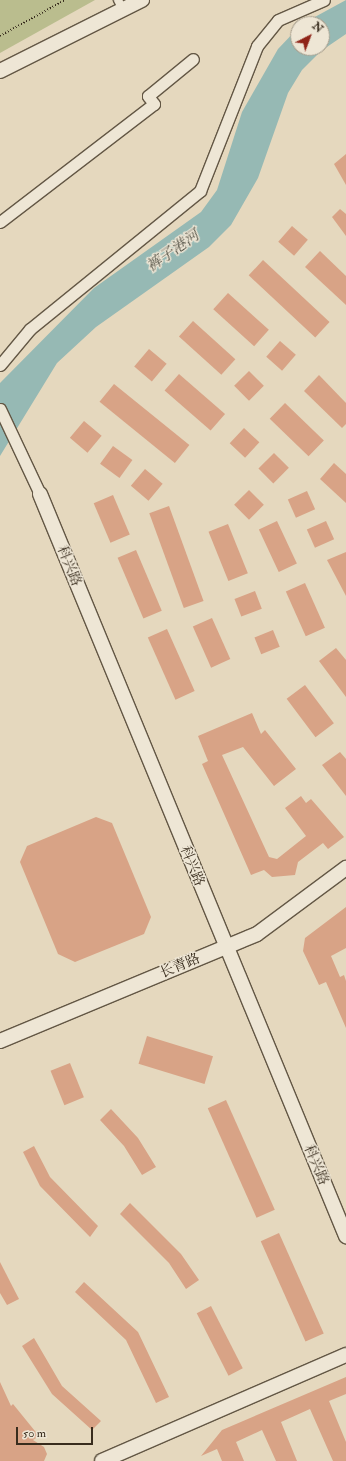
<!DOCTYPE html>
<meta charset="utf-8">
<style>
body{margin:0}
#map{position:relative;width:346px;height:1461px;overflow:hidden;background:#e5d8be;font-family:"IM FELL Double Pica","Noto Serif SC",serif}
div>[style]{position:absolute}
.green>*{inset:0;background:#babd8e}
.water>*{inset:0;background:#96b9b4}
.building>*{inset:0;background:#d8a386;transform-origin:0 0}
.path>*{height:2px;margin-top:-1px;transform-origin:0;background:repeating-linear-gradient(90deg,#382c1d 0 1px,transparent 0 3px)}
.roads{filter:drop-shadow(1px 0 #635745) drop-shadow(-1px 0 #635745) drop-shadow(0 1px #635745) drop-shadow(0 -1px #635745)}
.pedestrian>*{height:8px;margin:-4px;padding:0 4px;transform-origin:4px;border-radius:4px;background:#eee6d5}
.minor>*{height:11px;margin:-5.5px;padding:0 5.5px;transform-origin:5.5px;border-radius:5.5px;background:#eee6d5}
.tertiary>*{height:14px;margin:-7px;padding:0 7px;transform-origin:7px;border-radius:7px;background:#eee6d5}
span{translate:-50% -50%;white-space:nowrap;text-align:center;line-height:1.15;-webkit-text-stroke:3px #eee6d5;paint-order:stroke}
.street-label{font-size:14px;color:#382c1d}
.water-label{font-size:15px;color:#504f43;font-style:italic}
.north{position:absolute;left:290px;top:16px;width:40px;height:40px;box-sizing:border-box;background:#eee6d5;border:1px solid #a59c8b;border-radius:50%;rotate:42deg;font-size:11px;font-weight:700;line-height:16px;text-align:center;color:#382c1d}
.north::after{content:'';display:block;margin:auto;width:14px;height:18px;background:#8f2418;clip-path:polygon(50% 0,100% 100%,50% 72%,0 100%)}
.scale{position:absolute;left:16px;top:1427px;width:77px;height:18px;box-sizing:border-box;border:2px solid #382c1d;border-top:0;padding-left:5px;font-size:12px;line-height:14px;white-space:nowrap;color:#382c1d;-webkit-text-stroke:3px #eee6d5;paint-order:stroke}
</style>
<div id="map">
<div class="green">
<div style="clip-path:polygon(0 0,95px 0,0 53px)"></div>
</div>
<div class="water">
<div style="clip-path:polygon(346px 0,346px 34px,321px 51px,302px 70px,288px 93px,258px 178px,231px 225px,209px 247px,96px 327px,57px 363px,0 456px,0 383px,94px 288px,201px 212px,217px 190px,242px 112px,278px 49px,298px 28px,298px 48px,322px 48px,322px 24px,302px 24px)"></div>
</div>
<div class="building">
<div style="clip-path:polygon(346px 154px,346px 185px,334px 164px)"></div>
<div style="clip-path:polygon(340px 209px,346px 214px,346px 236px,332px 217px)"></div>
<div style="left:292px;top:226px;width:21px;height:21px;rotate:41deg"></div>
<div style="clip-path:polygon(320px 251px,346px 276px,346px 305px,305px 267px)"></div>
<div style="left:263px;top:260px;width:91px;height:21px;rotate:43deg"></div>
<div style="left:228px;top:293px;width:55px;height:22px;rotate:42deg"></div>
<div style="left:193px;top:321px;width:57px;height:21px;rotate:42deg"></div>
<div style="left:280px;top:341px;width:21px;height:21px;rotate:41deg"></div>
<div style="left:149px;top:349px;width:23px;height:23px;rotate:40deg"></div>
<div style="left:249px;top:371px;width:21px;height:21px;rotate:45deg"></div>
<div style="left:179px;top:374px;width:61px;height:22px;rotate:41deg"></div>
<div style="clip-path:polygon(319px 375px,346px 403px,346px 424px,342px 428px,304px 391px)"></div>
<div style="left:114px;top:384px;width:97px;height:23px;rotate:39deg"></div>
<div style="left:285px;top:403px;width:54px;height:22px;rotate:44deg"></div>
<div style="left:84px;top:421px;width:23px;height:22px;rotate:40deg"></div>
<div style="left:244px;top:428px;width:21px;height:21px;rotate:43deg"></div>
<div style="left:113px;top:446px;width:24px;height:22px;rotate:36deg"></div>
<div style="left:274px;top:453px;width:21px;height:22px;rotate:45deg"></div>
<div style="clip-path:polygon(334px 463px,346px 474px,346px 503px,320px 479px)"></div>
<div style="left:145px;top:469px;width:23px;height:22px;rotate:40deg"></div>
<div style="left:249px;top:490px;width:21px;height:21px;rotate:45deg"></div>
<div style="left:307px;top:491px;width:20px;height:21px;rotate:66deg"></div>
<div style="left:113px;top:495px;width:43px;height:21px;rotate:67deg"></div>
<div style="left:169px;top:506px;width:101px;height:21px;rotate:70deg"></div>
<div style="left:277px;top:521px;width:47px;height:20px;rotate:65deg"></div>
<div style="left:326px;top:521px;width:20px;height:21px;rotate:66deg"></div>
<div style="left:228px;top:524px;width:53px;height:21px;rotate:68deg"></div>
<div style="left:136px;top:550px;width:66px;height:20px;rotate:67deg"></div>
<div style="clip-path:polygon(346px 552px,346px 596px,327px 560px)"></div>
<div style="left:305px;top:583px;width:49px;height:21px;rotate:66deg"></div>
<div style="left:255px;top:591px;width:19px;height:22px;rotate:69deg"></div>
<div style="left:212px;top:618px;width:45px;height:21px;rotate:66deg"></div>
<div style="left:167px;top:629px;width:68px;height:21px;rotate:66deg"></div>
<div style="left:273px;top:630px;width:18px;height:20px;rotate:68deg"></div>
<div style="clip-path:polygon(336px 648px,346px 660px,346px 697px,319px 661px)"></div>
<div style="left:305px;top:685px;width:48px;height:23px;rotate:53deg"></div>
<div style="clip-path:polygon(252px 713px,261px 734px,265px 730px,296px 769px,274px 786px,243px 747px,222px 755px,269px 857px,277px 859px,306px 836px,285px 808px,301px 796px,306px 803px,311px 799px,344px 837px,328px 849px,323px 843px,298px 862px,295px 875px,272px 877px,264px 870px,251px 875px,202px 764px,208px 761px,198px 736px)"></div>
<div style="clip-path:polygon(340px 752px,346px 759px,346px 796px,322px 765px)"></div>
<div style="clip-path:polygon(96px 817px,112px 823px,151px 917px,144px 934px,75px 962px,58px 954px,20px 862px,27px 846px)"></div>
<div style="clip-path:polygon(346px 907px,346px 948px,331px 956px,340px 977px,344px 975px,346px 981px,346px 1028px,326px 982px,319px 985px,303px 951px,305px 938px)"></div>
<div style="left:147px;top:1036px;width:69px;height:29px;rotate:17deg"></div>
<div style="left:70px;top:1063px;width:37px;height:21px;rotate:68deg"></div>
<div style="left:226px;top:1100px;width:120px;height:20px;rotate:66deg"></div>
<div style="clip-path:polygon(111px 1109px,138px 1138px,156px 1167px,142px 1175px,124px 1146px,100px 1120px)"></div>
<div style="clip-path:polygon(34px 1146px,50px 1177px,98px 1226px,90px 1237px,40px 1186px,23px 1152px)"></div>
<div style="clip-path:polygon(130px 1203px,181px 1254px,199px 1280px,186px 1289px,169px 1263px,120px 1214px)"></div>
<div style="left:279px;top:1233px;width:110px;height:20px;rotate:66deg"></div>
<div style="clip-path:polygon(0 1262px,19px 1299px,7px 1305px,0 1293px)"></div>
<div style="clip-path:polygon(84px 1282px,138px 1332px,169px 1397px,156px 1403px,126px 1340px,75px 1292px)"></div>
<div style="left:211px;top:1306px;width:70px;height:16px;rotate:63deg"></div>
<div style="clip-path:polygon(34px 1338px,62px 1386px,101px 1421px,92px 1430px,52px 1394px,22px 1346px)"></div>
<div style="clip-path:polygon(346px 1377px,346px 1394px,329px 1401px,346px 1442px,346px 1461px,333px 1461px,310px 1409px,281px 1422px,297px 1461px,276px 1461px,262px 1430px,236px 1442px,244px 1461px,222px 1461px,217px 1449px,201px 1456px,222px 1430px)"></div>
<div style="clip-path:polygon(0 1382px,11px 1406px,13px 1404px,39px 1436px,33px 1440px,44px 1447px,47px 1454px,44px 1461px,0 1461px)"></div>
</div>
<div class="path">
<div style="left:0;top:36px;width:74px;rotate:-29deg"></div>
</div>
<div class="roads">
<div class="pedestrian">
<div style="left:118px;top:0;width:11px;rotate:63deg"></div>
</div>
<div class="minor">
<div style="left:0;top:222px;width:194px;rotate:-37.5deg"></div>
<div style="left:154px;top:104px;width:10px;rotate:-127deg"></div>
<div style="left:148px;top:96px;width:58px;rotate:-39.4deg"></div>
<div style="left:0;top:365px;width:47px;rotate:-50.2deg"></div>
<div style="left:30px;top:329px;width:219px;rotate:-39.1deg"></div>
<div style="left:200px;top:191px;width:156px;rotate:-68.5deg"></div>
<div style="left:257px;top:46px;width:33px;rotate:-51deg"></div>
<div style="left:278px;top:20px;width:50px;rotate:-23.5deg"></div>
<div style="left:0;top:409px;width:94px;rotate:64.8deg"></div>
</div>
<div class="tertiary">
<div style="left:0;top:71px;width:159px;rotate:-26.6deg"></div>
<div style="left:40px;top:494px;width:803px;rotate:67.59deg"></div>
<div style="left:0;top:1041px;width:278px;rotate:-22.6deg"></div>
<div style="left:257px;top:934px;width:111px;rotate:-36.6deg"></div>
<div style="left:102px;top:1461px;width:266px;rotate:-23.5deg"></div>
</div>
</div>
<div class="street-label">
<span style="left:69px;top:566px;rotate:68deg">科兴路</span>
<span style="left:192px;top:866px;rotate:68deg">科兴路</span>
<span style="left:180px;top:966px;rotate:-23deg">长青路</span>
<span style="left:316px;top:1165px;rotate:67deg">科兴路</span>
</div>
<div class="water-label">
<span style="left:173px;top:251px;rotate:-35deg">裤子港河</span>
</div>
<div class="north">N</div>
<div class="scale">50 m</div>
</div>
